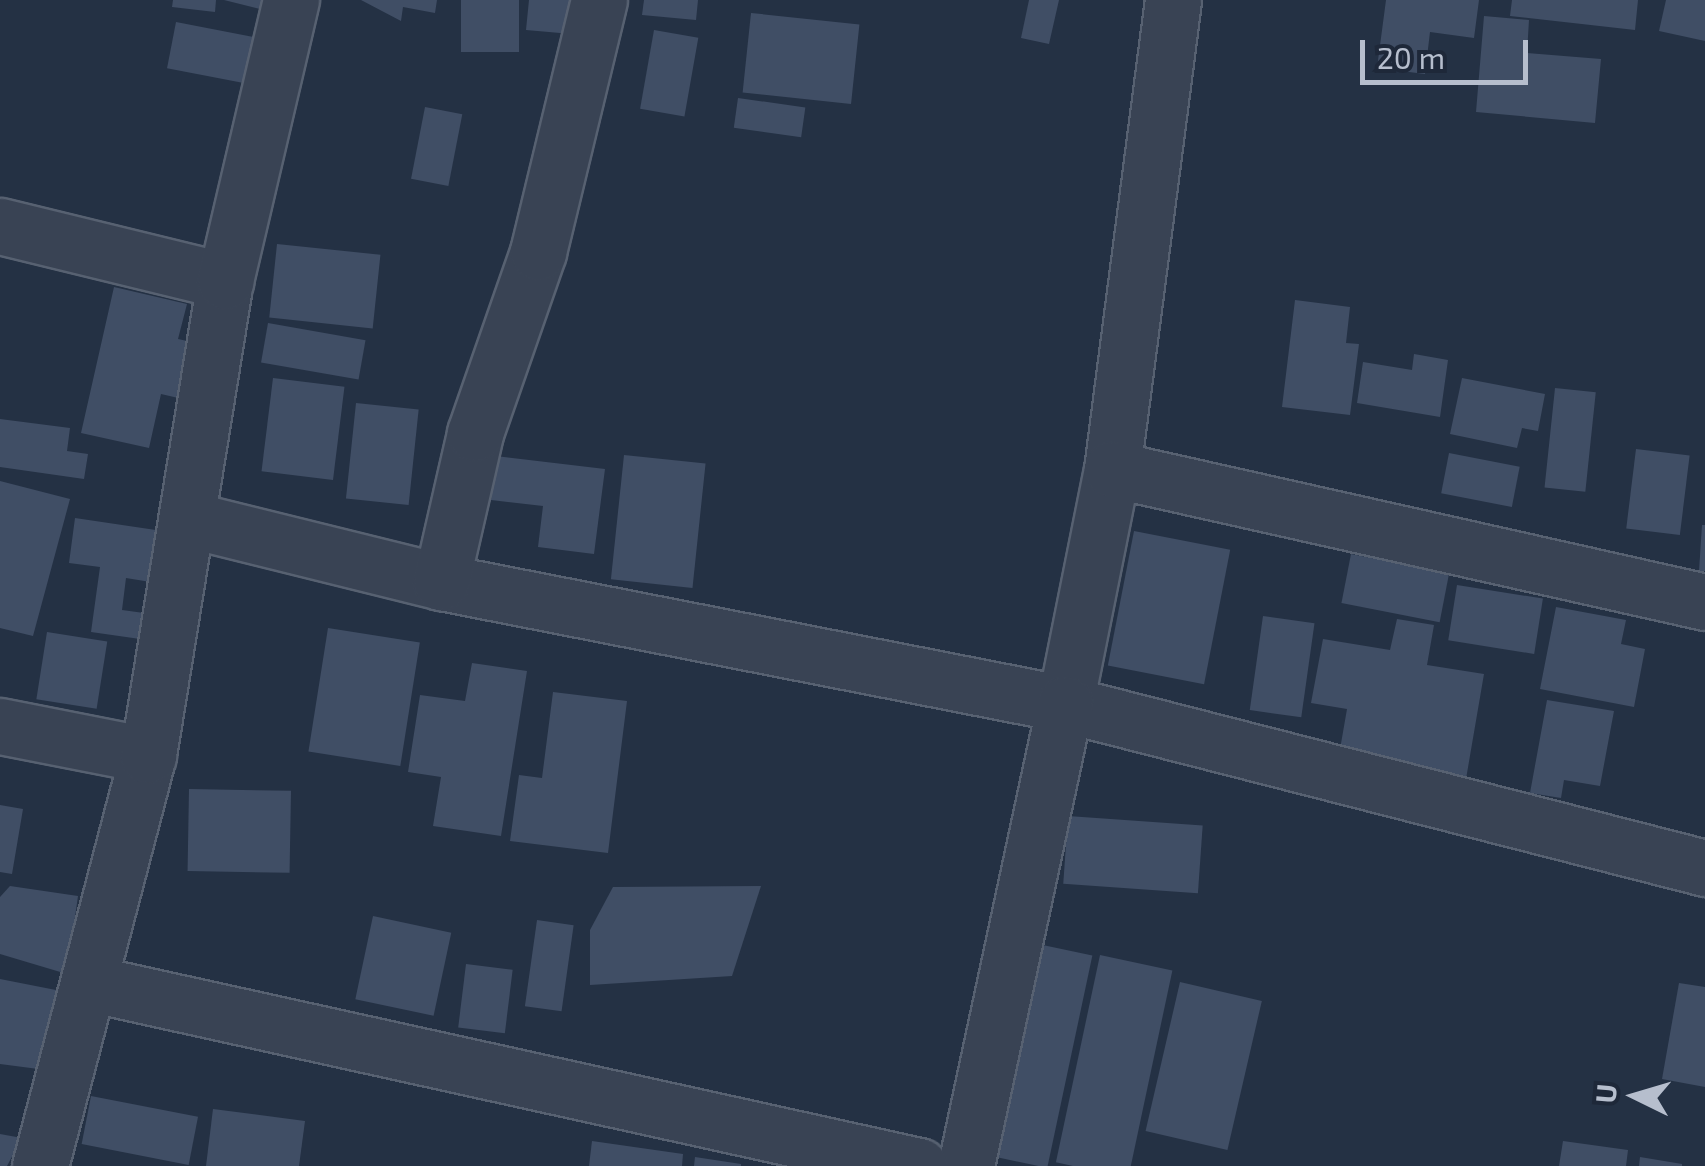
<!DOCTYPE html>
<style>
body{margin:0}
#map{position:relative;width:1705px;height:1166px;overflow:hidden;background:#243144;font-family:"Exo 2",sans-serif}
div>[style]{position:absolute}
.building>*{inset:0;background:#404e65;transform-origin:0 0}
.roads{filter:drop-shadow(2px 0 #576171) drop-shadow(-2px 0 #576171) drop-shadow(0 2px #576171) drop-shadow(0 -2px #576171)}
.street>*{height:55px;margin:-27.5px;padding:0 27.5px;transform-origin:27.5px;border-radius:27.5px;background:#394354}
span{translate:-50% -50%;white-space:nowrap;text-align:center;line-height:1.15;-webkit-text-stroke:10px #1e2839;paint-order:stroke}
.north{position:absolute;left:1585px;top:1046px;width:100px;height:100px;-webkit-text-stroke:8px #1e2839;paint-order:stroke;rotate:275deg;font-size:28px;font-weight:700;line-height:40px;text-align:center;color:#b6becd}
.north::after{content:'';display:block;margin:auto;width:35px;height:45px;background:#b6becd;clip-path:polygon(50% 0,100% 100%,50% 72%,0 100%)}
.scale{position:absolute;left:1360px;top:40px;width:168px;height:45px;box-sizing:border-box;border:5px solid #b6becd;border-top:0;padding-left:12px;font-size:30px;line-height:35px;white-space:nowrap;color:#b6becd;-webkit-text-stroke:8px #1e2839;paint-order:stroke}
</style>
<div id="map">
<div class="building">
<div style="clip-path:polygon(173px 0,216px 0,215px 12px,172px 7px)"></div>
<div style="clip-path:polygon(224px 0,282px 0,280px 14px)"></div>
<div style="clip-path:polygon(361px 0,437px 0,435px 13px,403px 7px,401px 21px)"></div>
<div style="left:461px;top:0;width:58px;height:52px"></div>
<div style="clip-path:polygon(529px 0,587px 0,583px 35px,526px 30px)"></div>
<div style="clip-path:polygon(644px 0,698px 0,696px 20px,642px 15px)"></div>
<div style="clip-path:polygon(1029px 0,1059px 0,1049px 44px,1021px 38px)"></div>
<div style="clip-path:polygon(1386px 0,1479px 0,1474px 38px,1430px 32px,1425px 74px,1377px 68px)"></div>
<div style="clip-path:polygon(1512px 0,1638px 0,1635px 30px,1510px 16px)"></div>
<div style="clip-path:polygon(1666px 0,1705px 0,1705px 41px,1659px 31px)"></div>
<div style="left:751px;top:13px;width:109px;height:80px;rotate:6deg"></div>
<div style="clip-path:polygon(1484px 16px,1529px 20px,1527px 53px,1601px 59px,1595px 123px,1476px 112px)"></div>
<div style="left:176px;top:22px;width:86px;height:47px;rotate:11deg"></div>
<div style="left:654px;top:30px;width:45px;height:80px;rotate:10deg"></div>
<div style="left:738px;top:98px;width:68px;height:30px;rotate:8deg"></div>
<div style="left:425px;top:107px;width:38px;height:73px;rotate:11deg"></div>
<div style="left:277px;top:244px;width:104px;height:74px;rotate:6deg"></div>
<div style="clip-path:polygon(114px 287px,187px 304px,178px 339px,201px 344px,187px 400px,161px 394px,149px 448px,81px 433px)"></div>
<div style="clip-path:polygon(1295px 300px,1350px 307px,1346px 343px,1359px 344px,1350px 415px,1282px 407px)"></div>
<div style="left:268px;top:323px;width:99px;height:40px;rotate:10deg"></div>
<div style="clip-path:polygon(1414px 354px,1448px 360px,1440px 417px,1357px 403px,1363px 362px,1412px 370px)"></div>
<div style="left:273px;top:378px;width:72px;height:94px;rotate:7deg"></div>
<div style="clip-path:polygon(1462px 378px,1545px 394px,1538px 431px,1522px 428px,1517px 448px,1450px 434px)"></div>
<div style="left:1555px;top:388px;width:41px;height:100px;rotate:6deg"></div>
<div style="left:356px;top:403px;width:63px;height:96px;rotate:6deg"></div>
<div style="clip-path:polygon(0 419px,70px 428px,67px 451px,88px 454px,84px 479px,0 467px)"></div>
<div style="left:1636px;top:449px;width:54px;height:80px;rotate:7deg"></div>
<div style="left:1449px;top:453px;width:72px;height:41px;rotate:11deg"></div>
<div style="left:624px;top:455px;width:82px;height:125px;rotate:6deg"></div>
<div style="clip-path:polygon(496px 456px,605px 469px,594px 554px,538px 547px,543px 506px,491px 500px)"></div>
<div style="clip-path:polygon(0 481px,70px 499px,33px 636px,0 628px)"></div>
<div style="clip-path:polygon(75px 518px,176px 533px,169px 585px,126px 578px,122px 610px,144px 613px,140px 639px,91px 632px,100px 567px,69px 563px)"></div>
<div style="clip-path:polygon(1702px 525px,1705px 525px,1705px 571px,1699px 571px)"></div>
<div style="left:1134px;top:531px;width:98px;height:137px;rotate:11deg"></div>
<div style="left:1351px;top:554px;width:100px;height:50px;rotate:11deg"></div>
<div style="left:1457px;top:585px;width:87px;height:56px;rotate:9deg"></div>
<div style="clip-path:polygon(1556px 607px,1626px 620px,1621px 644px,1645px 649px,1634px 707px,1540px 689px)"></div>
<div style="left:1263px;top:616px;width:52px;height:95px;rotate:8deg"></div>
<div style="clip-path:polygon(1397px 619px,1434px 625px,1427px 665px,1484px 674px,1466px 779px,1339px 755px,1347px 709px,1311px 703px,1323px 639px,1390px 650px)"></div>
<div style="left:328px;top:628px;width:93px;height:125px;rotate:9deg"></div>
<div style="left:47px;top:632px;width:61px;height:68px;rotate:9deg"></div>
<div style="clip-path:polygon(472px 663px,527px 671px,501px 836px,433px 826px,441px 777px,408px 772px,420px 695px,465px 701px)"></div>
<div style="clip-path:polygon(553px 692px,627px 701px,608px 853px,510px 841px,519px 775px,542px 778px)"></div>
<div style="clip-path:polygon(1547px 700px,1614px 711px,1600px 786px,1564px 780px,1561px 798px,1530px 793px)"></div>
<div style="left:189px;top:789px;width:102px;height:82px;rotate:1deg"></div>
<div style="clip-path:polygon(0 805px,23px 809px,12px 874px,0 872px)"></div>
<div style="left:1068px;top:816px;width:135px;height:68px;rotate:4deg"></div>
<div style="clip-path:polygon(10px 886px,78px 896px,67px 974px,0 954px,0 897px)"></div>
<div style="clip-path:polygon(761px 886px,732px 976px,590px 985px,590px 930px,613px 887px)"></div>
<div style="left:373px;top:916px;width:80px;height:85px;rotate:12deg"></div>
<div style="left:537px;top:920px;width:37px;height:87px;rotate:8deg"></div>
<div style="left:1019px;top:940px;width:75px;height:217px;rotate:12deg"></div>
<div style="left:1100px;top:955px;width:74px;height:212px;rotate:12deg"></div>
<div style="left:466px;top:964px;width:47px;height:64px;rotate:7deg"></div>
<div style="clip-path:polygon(0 979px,61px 991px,46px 1070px,0 1064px)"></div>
<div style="left:1180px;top:982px;width:84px;height:153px;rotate:13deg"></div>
<div style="clip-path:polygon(1679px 983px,1705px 987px,1705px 1087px,1662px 1079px)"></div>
<div style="left:91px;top:1096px;width:109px;height:49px;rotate:11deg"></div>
<div style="clip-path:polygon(213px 1109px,305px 1121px,299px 1166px,206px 1166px)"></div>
<div style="clip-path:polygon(0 1134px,22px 1138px,7px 1166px,0 1166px)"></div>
<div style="clip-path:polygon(592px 1141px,683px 1154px,682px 1166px,589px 1166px)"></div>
<div style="clip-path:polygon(1563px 1141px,1628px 1150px,1626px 1166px,1559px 1166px)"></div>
<div style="clip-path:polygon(695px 1157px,741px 1164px,741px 1166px,694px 1166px)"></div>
<div style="clip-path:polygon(1640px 1157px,1682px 1164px,1682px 1166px,1639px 1166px)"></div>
</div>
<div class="roads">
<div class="street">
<div style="left:1173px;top:0;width:473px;rotate:97.4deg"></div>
<div style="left:1112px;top:469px;width:240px;rotate:101.3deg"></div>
<div style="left:1065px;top:704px;width:661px;rotate:14.37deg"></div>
<div style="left:0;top:226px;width:232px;rotate:13.7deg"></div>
<div style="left:1112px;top:469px;width:608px;rotate:12.64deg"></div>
<div style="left:187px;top:519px;width:262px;rotate:13.9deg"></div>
<div style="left:441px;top:582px;width:636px;rotate:11.06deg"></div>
<div style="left:1065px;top:704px;width:472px;rotate:102.1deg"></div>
<div style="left:441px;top:582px;width:153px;rotate:-77.1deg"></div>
<div style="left:475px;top:433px;width:192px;rotate:-70.8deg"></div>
<div style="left:538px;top:252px;width:259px;rotate:-76.4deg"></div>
<div style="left:0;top:726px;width:151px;rotate:11.1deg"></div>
<div style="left:93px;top:984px;width:846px;rotate:12.43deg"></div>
<div style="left:40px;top:1166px;width:425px;rotate:-75.3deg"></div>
<div style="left:148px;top:755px;width:480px;rotate:-80.8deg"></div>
<div style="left:225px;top:281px;width:289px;rotate:-76.8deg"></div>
</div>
</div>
<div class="north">U</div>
<div class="scale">20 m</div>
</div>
